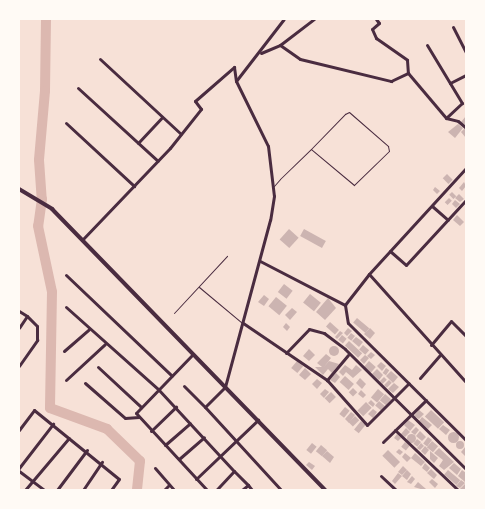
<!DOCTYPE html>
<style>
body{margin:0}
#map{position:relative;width:485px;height:509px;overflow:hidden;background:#f7e1d7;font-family:"Asap Condensed",sans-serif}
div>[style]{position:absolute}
.river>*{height:10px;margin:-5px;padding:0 5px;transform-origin:5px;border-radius:5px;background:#dcb8b0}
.building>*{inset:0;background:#ccb4b1;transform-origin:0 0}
.round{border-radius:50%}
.service>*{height:1px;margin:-0.5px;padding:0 0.5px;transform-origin:0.5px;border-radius:0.5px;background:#4a2c40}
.minor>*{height:3px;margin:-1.5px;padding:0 1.5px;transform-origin:1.5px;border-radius:1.5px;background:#4a2c40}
.tertiary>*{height:4px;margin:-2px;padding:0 2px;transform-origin:2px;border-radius:2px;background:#4a2c40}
span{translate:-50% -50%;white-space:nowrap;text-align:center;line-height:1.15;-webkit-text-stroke:4px #fffaf5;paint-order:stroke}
.frame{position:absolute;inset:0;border:20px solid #fffaf5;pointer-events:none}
</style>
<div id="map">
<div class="river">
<div style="left:46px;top:19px;width:72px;rotate:90.8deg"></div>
<div style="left:45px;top:91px;width:69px;rotate:95deg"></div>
<div style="left:39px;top:160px;width:39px;rotate:86deg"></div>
<div style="left:42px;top:199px;width:27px;rotate:98deg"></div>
<div style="left:38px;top:226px;width:67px;rotate:78deg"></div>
<div style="left:52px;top:292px;width:116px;rotate:91deg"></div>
<div style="left:50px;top:408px;width:61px;rotate:20.2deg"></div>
<div style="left:107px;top:429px;width:46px;rotate:44.1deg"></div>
<div style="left:140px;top:461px;width:29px;rotate:96deg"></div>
</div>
<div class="building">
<div style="clip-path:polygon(466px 116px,466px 124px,465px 125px,461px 122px)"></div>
<div style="clip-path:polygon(458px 124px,463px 128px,455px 138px,448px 132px)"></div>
<div style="clip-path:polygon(465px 128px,466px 130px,466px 138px,461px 132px)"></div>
<div style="left:447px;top:174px;width:8px;height:6px;rotate:45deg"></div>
<div style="clip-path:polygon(464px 182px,466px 186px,462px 191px,459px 188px)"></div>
<div style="clip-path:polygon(435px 187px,440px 191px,437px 194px,433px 190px)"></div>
<div style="left:452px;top:192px;width:6px;height:4px;rotate:45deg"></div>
<div style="clip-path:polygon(459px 194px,464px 199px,460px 202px,455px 198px)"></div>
<div style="left:449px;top:198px;width:4px;height:6px;rotate:45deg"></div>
<div style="clip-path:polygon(455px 200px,460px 204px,456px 208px,452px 204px)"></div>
<div style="clip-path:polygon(457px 215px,464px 222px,460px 226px,453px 220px)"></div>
<div style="left:289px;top:229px;width:13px;height:14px;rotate:42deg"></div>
<div style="left:304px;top:229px;width:25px;height:8px;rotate:29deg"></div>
<div style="left:284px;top:284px;width:11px;height:10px;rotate:38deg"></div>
<div style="left:310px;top:294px;width:14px;height:11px;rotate:39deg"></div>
<div style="clip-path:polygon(264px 295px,269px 299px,264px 306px,258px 302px)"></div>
<div style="left:276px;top:297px;width:14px;height:12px;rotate:39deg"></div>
<div style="clip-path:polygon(328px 298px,336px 308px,325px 320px,316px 312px)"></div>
<div style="clip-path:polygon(292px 308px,297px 312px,290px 320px,285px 315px)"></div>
<div style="left:357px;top:318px;width:16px;height:6px;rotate:40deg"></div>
<div style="left:330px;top:322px;width:12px;height:6px;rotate:42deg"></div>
<div style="clip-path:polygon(286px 323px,290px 327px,287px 331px,283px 327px)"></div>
<div style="clip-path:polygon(348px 328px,352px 331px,347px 336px,344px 333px)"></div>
<div style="clip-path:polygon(370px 328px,375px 333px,370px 339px,364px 334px)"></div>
<div style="clip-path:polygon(340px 331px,343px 333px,337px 339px,335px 337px)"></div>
<div style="left:351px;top:333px;width:5px;height:6px;rotate:37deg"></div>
<div style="left:342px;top:335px;width:6px;height:6px;rotate:39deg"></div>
<div style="clip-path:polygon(356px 337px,363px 342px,359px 347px,352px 341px)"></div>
<div style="left:349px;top:341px;width:18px;height:6px;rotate:43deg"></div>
<div style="left:363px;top:345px;width:8px;height:6px;rotate:40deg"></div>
<div class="round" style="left:329px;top:346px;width:10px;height:10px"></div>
<div style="clip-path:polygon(309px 349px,315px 355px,309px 361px,303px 356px)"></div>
<div style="clip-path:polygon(371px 352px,375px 355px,371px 359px,367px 356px)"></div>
<div style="clip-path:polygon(326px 354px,331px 358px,324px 367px,329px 361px,339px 364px,332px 373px,328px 369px,323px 375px,315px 367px,322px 367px,317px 363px)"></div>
<div style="clip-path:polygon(365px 355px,369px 358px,364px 364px,360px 360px)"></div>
<div style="left:297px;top:361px;width:8px;height:9px;rotate:40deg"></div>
<div style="left:369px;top:361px;width:9px;height:8px;rotate:41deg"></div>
<div style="clip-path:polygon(381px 362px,386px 366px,382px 371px,377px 366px)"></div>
<div style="clip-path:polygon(345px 365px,352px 370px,356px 365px,362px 370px,353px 378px,346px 372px,343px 376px,339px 372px)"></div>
<div style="clip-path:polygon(305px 368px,311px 374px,305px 380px,299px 375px)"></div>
<div style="left:386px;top:368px;width:4px;height:6px;rotate:34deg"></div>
<div style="clip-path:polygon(377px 369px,383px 375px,379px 380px,372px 374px)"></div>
<div style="clip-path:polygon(391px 371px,398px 377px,393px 383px,386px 376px)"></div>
<div style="clip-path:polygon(336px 373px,340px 377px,335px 383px,330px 380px)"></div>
<div style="left:345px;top:376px;width:12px;height:8px;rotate:42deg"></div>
<div style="left:384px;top:377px;width:4px;height:6px;rotate:45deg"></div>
<div style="clip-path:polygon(360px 378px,366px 384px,362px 389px,356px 383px)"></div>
<div style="clip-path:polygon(317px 379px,322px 383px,317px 389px,312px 384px)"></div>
<div style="left:389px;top:380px;width:4px;height:7px;rotate:45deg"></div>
<div style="clip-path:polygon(394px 383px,399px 387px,393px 393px,388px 389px)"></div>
<div style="left:353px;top:388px;width:6px;height:6px;rotate:45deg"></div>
<div style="clip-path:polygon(325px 389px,329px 392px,324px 398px,320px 394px)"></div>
<div style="left:378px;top:389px;width:8px;height:11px;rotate:40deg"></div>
<div style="clip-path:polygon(361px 390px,366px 395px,363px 398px,358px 394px)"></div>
<div style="left:331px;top:392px;width:7px;height:9px;rotate:45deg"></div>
<div style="left:385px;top:394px;width:8px;height:8px;rotate:40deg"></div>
<div style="clip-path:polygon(371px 400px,375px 404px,373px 407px,368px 403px)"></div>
<div style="left:379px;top:401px;width:8px;height:6px;rotate:40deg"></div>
<div style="left:366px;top:402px;width:8px;height:12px;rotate:45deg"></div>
<div style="left:345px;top:407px;width:6px;height:9px;rotate:39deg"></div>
<div style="clip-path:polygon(373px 409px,377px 412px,373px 418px,368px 414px)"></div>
<div style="clip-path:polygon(419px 410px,424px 414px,419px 419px,414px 416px)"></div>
<div style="left:431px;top:410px;width:18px;height:9px;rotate:43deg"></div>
<div style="clip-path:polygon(351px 412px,355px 415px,349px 423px,345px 419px)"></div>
<div style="left:355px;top:416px;width:6px;height:9px;rotate:45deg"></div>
<div style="clip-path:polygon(422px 417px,432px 425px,428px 429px,419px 421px)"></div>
<div style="clip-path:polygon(408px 420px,415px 425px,410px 431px,404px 425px)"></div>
<div style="left:361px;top:421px;width:6px;height:11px;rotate:39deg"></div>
<div style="clip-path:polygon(443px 425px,450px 430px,446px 435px,439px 429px)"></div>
<div style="clip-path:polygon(416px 427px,419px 430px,415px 435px,411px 432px)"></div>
<div style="clip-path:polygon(406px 428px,410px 432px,405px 437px,401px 434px)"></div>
<div style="clip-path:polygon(420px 431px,426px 437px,422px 441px,416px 436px)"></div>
<div class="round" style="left:447.5px;top:431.5px;width:11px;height:11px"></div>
<div class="round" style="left:406.5px;top:433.5px;width:9px;height:9px"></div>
<div style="clip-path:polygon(397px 434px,401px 438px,398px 441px,394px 438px)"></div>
<div style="left:428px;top:437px;width:5px;height:8px;rotate:37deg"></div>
<div style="left:417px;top:439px;width:5px;height:6px;rotate:37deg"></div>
<div style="left:432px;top:441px;width:8px;height:8px;rotate:40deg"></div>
<div class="round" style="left:456px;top:441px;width:8px;height:8px"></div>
<div style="left:405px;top:442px;width:6px;height:6px;rotate:39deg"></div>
<div style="left:312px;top:443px;width:6px;height:9px;rotate:39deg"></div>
<div style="clip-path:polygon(421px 443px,424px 446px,420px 450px,417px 448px)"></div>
<div style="left:321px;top:445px;width:8px;height:8px;rotate:40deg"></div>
<div style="clip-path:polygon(425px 446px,429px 450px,425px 455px,421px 451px)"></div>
<div style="clip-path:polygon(466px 446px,466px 454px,465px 456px,461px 452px)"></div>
<div style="clip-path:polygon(439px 448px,454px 462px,444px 470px,439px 466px,443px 460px,434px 453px)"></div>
<div style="clip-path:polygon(399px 449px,403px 452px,400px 455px,396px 452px)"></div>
<div style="left:388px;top:450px;width:17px;height:8px;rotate:45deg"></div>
<div style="clip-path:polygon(327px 451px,334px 457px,330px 463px,322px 456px)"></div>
<div style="clip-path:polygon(430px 451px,438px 458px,434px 463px,430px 459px)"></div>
<div style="clip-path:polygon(405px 453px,411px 458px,407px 462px,402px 457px)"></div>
<div style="clip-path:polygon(415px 453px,425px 462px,421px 466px,411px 458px)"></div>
<div style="clip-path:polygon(309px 462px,315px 466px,312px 470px,306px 465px)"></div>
<div style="clip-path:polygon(425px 463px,430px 468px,427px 472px,422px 468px)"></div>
<div style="clip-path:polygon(454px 463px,461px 469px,457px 475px,449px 468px)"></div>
<div style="clip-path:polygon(403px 466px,407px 470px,402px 475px,398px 472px)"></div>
<div style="clip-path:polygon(431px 469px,437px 475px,434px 479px,427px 473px)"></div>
<div style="clip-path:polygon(407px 470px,411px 474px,407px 480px,402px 476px)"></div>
<div style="left:448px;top:470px;width:16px;height:6px;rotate:40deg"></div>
<div style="clip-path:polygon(462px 470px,466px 473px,465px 482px,458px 476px)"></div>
<div style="clip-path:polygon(398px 473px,402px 476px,395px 484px,392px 481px)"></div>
<div style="clip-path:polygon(412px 476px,415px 479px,411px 484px,407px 482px)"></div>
<div style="clip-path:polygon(432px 479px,438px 484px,435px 488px,429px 482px)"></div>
<div style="clip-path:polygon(461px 480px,465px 483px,460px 488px,456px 486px)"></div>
<div style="clip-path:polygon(418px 482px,426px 489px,424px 490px,414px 487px)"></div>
<div style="clip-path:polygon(465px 484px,466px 490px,461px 490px,460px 489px)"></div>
</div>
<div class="service">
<div style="left:274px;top:186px;width:9px;rotate:-49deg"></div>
<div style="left:280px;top:179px;width:43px;rotate:-44.1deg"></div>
<div style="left:311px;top:149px;width:49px;rotate:-45.8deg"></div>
<div style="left:345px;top:114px;width:4px;rotate:-27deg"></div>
<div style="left:349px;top:112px;width:52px;rotate:41.1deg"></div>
<div style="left:388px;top:146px;width:5px;rotate:79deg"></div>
<div style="left:389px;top:151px;width:49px;rotate:135.8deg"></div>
<div style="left:354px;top:185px;width:56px;rotate:-140.1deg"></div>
<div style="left:199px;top:287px;width:56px;rotate:39.9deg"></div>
<div style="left:174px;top:313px;width:78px;rotate:-47.1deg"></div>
</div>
<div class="minor">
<div style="left:376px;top:19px;width:5px;rotate:53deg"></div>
<div style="left:379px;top:23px;width:9px;rotate:139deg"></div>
<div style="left:372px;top:29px;width:10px;rotate:66deg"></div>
<div style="left:376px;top:38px;width:38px;rotate:35deg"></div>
<div style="left:407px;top:60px;width:13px;rotate:86deg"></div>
<div style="left:453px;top:27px;width:29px;rotate:63deg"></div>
<div style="left:280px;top:45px;width:43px;rotate:-37.4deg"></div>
<div style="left:427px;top:45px;width:68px;rotate:58.9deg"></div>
<div style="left:462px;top:103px;width:21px;rotate:137deg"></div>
<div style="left:261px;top:53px;width:21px;rotate:-23deg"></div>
<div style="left:280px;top:45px;width:24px;rotate:35deg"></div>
<div style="left:300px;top:59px;width:94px;rotate:13.6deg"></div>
<div style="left:391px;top:81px;width:19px;rotate:-25deg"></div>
<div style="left:408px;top:73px;width:59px;rotate:49.8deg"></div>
<div style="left:446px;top:118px;width:12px;rotate:14deg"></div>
<div style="left:458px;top:121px;width:11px;rotate:41deg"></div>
<div style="left:100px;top:59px;width:110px;rotate:42.8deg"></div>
<div style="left:236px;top:81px;width:78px;rotate:-52.3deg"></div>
<div style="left:450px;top:83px;width:18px;rotate:-27deg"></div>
<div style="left:78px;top:88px;width:108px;rotate:42.4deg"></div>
<div style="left:66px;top:123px;width:93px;rotate:42.8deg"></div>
<div style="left:138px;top:143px;width:35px;rotate:-47deg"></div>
<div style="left:466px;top:168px;width:144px;rotate:132.5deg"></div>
<div style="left:369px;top:274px;width:145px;rotate:48.1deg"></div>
<div style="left:432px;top:206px;width:21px;rotate:41deg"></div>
<div style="left:82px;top:240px;width:127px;rotate:-46.3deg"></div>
<div style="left:170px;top:148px;width:50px;rotate:-51.5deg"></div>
<div style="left:201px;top:109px;width:10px;rotate:-127deg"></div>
<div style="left:195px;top:101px;width:52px;rotate:-41.1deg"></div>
<div style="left:234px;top:67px;width:14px;rotate:82deg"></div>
<div style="left:236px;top:81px;width:72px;rotate:63.8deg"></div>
<div style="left:268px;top:146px;width:50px;rotate:83.2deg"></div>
<div style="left:274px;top:196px;width:24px;rotate:99deg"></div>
<div style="left:270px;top:220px;width:173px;rotate:105.1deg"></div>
<div style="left:225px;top:387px;width:28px;rotate:135deg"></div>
<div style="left:205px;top:407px;width:113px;rotate:47.5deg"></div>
<div style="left:390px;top:251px;width:21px;rotate:41deg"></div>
<div style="left:406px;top:265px;width:88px;rotate:-47.3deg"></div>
<div style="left:260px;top:261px;width:96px;rotate:27.4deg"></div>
<div style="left:369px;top:274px;width:39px;rotate:128deg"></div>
<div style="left:345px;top:305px;width:18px;rotate:81deg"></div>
<div style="left:348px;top:323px;width:166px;rotate:44.8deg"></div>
<div style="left:66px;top:275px;width:146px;rotate:43.6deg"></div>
<div style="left:66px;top:307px;width:123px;rotate:41.7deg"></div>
<div style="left:158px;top:389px;width:112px;rotate:47.2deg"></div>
<div style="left:234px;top:471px;width:26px;rotate:133deg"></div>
<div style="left:19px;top:311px;width:9px;rotate:32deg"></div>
<div style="left:27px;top:316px;width:14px;rotate:124deg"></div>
<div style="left:243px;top:323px;width:102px;rotate:34.2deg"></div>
<div style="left:431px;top:345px;width:31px;rotate:-50deg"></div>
<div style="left:451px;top:321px;width:21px;rotate:45deg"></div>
<div style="left:64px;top:351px;width:33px;rotate:-41deg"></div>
<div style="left:286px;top:353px;width:33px;rotate:-46deg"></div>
<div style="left:309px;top:329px;width:16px;rotate:15deg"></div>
<div style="left:324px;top:333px;width:26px;rotate:37deg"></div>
<div style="left:345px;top:349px;width:170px;rotate:44.8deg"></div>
<div style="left:193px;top:354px;width:82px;rotate:134deg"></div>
<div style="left:136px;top:413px;width:105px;rotate:47.3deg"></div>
<div style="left:348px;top:355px;width:33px;rotate:130deg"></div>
<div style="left:327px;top:380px;width:60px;rotate:48.4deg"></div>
<div style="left:367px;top:425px;width:59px;rotate:-45deg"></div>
<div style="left:19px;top:366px;width:32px;rotate:-55deg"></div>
<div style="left:37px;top:340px;width:14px;rotate:-90deg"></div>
<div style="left:37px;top:326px;width:14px;rotate:-135deg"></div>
<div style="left:98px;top:367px;width:59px;rotate:42.9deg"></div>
<div style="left:420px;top:378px;width:30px;rotate:-49deg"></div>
<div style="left:66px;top:380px;width:53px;rotate:-42.7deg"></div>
<div style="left:85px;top:383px;width:53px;rotate:41.2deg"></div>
<div style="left:125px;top:418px;width:14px;rotate:-4deg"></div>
<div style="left:184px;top:386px;width:30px;rotate:45deg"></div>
<div style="left:19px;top:430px;width:25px;rotate:-53deg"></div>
<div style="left:34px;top:410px;width:109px;rotate:39.1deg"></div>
<div style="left:119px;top:479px;width:14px;rotate:126deg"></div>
<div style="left:395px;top:430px;width:87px;rotate:43.6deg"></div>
<div style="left:151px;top:431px;width:35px;rotate:-44deg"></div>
<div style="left:383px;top:442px;width:60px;rotate:-44.3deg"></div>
<div style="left:165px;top:445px;width:33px;rotate:-41deg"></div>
<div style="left:179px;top:459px;width:33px;rotate:-41deg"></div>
<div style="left:19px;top:468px;width:56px;rotate:-52.3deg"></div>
<div style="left:155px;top:468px;width:29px;rotate:49deg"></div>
<div style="left:19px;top:471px;width:31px;rotate:37deg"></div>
<div style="left:234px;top:471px;width:20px;rotate:45deg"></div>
<div style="left:381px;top:476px;width:21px;rotate:43deg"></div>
<div style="left:196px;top:479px;width:86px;rotate:-43.6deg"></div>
<div style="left:25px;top:490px;width:68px;rotate:-49.8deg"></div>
<div style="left:57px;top:490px;width:50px;rotate:-53.1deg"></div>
<div style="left:83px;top:490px;width:34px;rotate:-56deg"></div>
<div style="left:164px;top:490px;width:7px;rotate:-45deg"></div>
<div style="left:242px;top:490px;width:8px;rotate:-40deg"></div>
<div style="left:248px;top:485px;width:6px;rotate:51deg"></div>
</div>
<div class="tertiary">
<div style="left:19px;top:189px;width:39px;rotate:31deg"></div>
<div style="left:52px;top:209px;width:392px;rotate:45.8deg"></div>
</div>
<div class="frame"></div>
</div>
